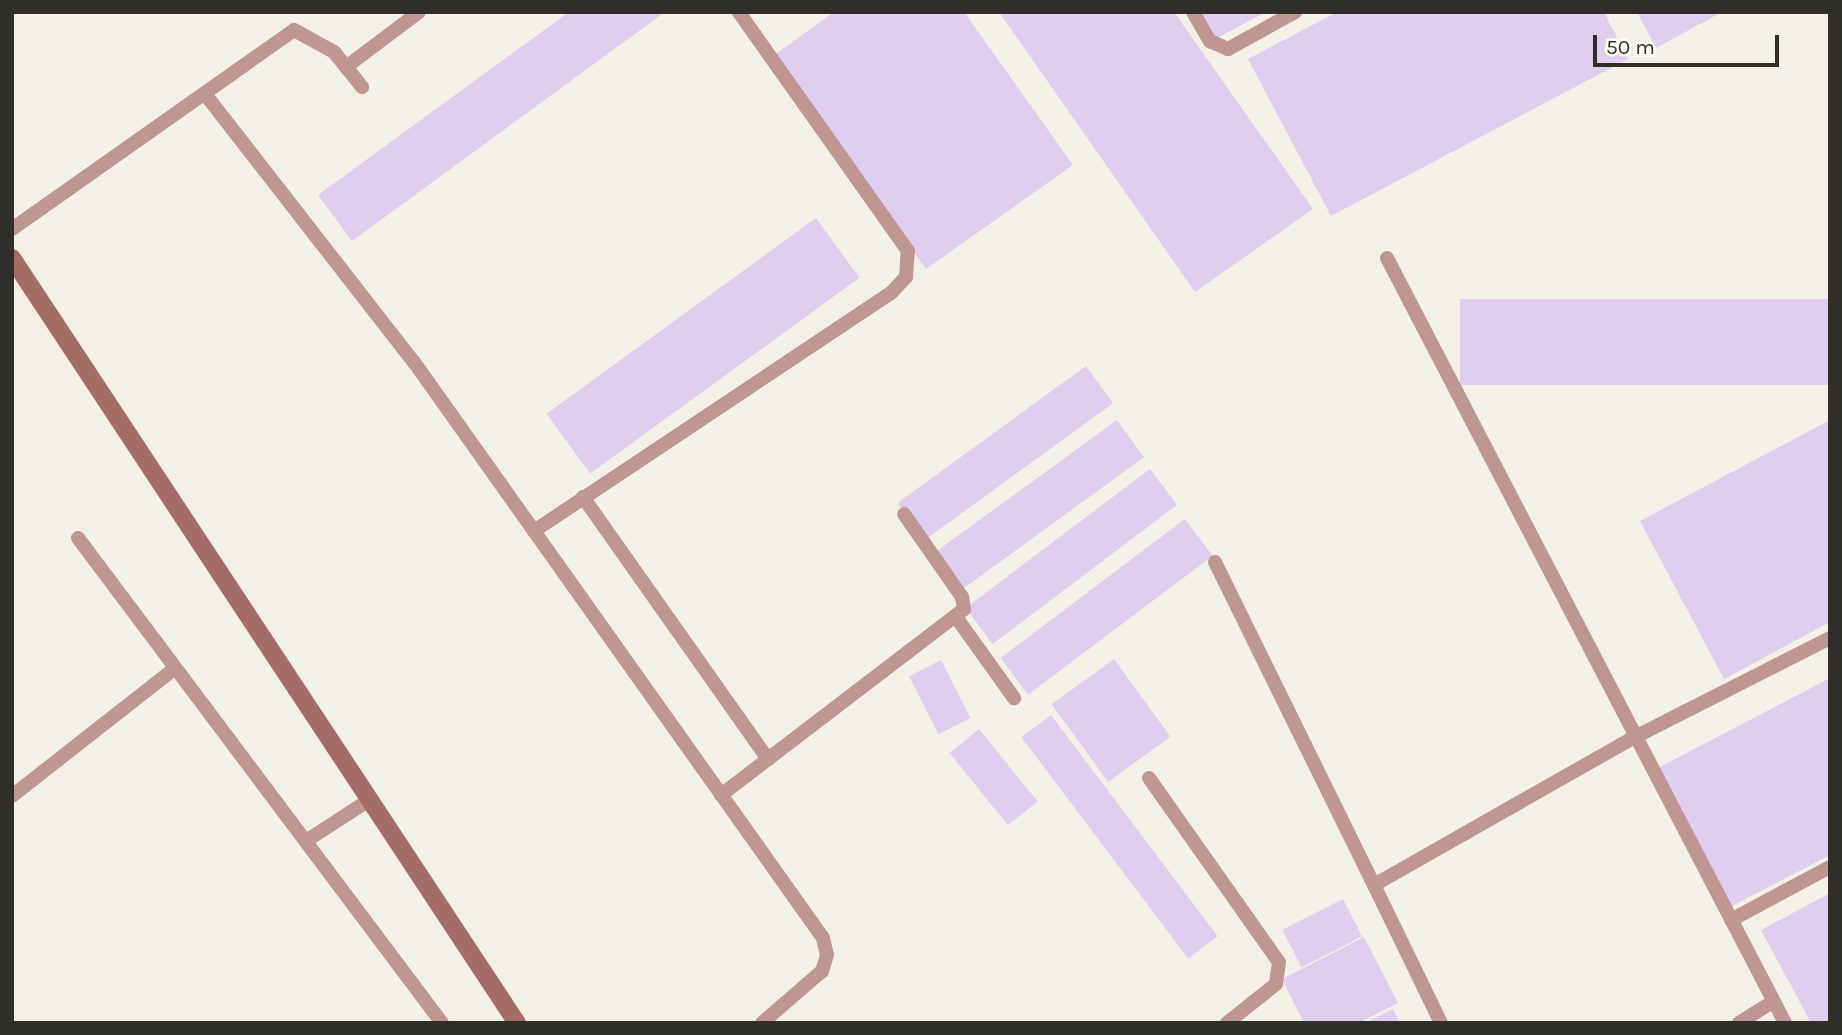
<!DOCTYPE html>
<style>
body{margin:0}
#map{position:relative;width:1842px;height:1035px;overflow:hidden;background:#f2f0e7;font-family:Karla,sans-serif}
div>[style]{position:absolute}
.building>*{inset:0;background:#e0ceef;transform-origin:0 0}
.lane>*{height:14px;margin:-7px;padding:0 7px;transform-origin:7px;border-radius:7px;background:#bf9792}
.secondary>*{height:18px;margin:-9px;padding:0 9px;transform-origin:9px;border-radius:9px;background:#a56b65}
span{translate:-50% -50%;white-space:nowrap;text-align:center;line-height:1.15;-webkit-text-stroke:7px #fffdf8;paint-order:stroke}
.frame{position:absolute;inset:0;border:14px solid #2f2e2a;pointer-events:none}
.scale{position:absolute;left:1593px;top:35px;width:186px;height:32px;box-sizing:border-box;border:4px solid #2f2e2a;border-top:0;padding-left:9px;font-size:21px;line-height:24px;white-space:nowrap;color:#2f2e2a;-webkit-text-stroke:5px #fffdf8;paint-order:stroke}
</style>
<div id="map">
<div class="building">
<div style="clip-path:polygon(569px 12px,665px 12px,352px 241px,318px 195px)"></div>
<div style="clip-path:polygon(834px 12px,964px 12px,1073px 165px,926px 269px,773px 56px)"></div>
<div style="clip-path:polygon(999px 12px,1174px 12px,1313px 209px,1195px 292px)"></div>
<div style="clip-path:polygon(1201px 12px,1266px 12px,1215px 39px)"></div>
<div style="clip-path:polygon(1337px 12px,1604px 12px,1628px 59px,1331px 216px,1248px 59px)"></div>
<div style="clip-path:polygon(1637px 12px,1722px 12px,1656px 48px)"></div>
<div style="left:816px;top:218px;width:74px;height:333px;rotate:54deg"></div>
<div style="left:1830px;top:299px;width:86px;height:370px;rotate:90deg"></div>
<div style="left:1086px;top:366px;width:46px;height:233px;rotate:54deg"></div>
<div style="left:1117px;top:420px;width:46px;height:224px;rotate:54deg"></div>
<div style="clip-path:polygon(1830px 420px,1830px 622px,1724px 679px,1640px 521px)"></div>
<div style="left:1150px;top:469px;width:45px;height:231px;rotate:53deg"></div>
<div style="left:1185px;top:519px;width:46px;height:231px;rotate:53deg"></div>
<div style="left:1114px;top:659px;width:96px;height:77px;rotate:54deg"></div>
<div style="left:941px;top:660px;width:65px;height:36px;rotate:63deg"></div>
<div style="clip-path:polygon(1830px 678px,1830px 855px,1728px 908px,1656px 769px)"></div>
<div style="left:1051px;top:715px;width:277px;height:37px;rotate:53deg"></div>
<div style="left:979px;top:729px;width:93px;height:38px;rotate:51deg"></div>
<div style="clip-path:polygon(1830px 893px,1830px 1023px,1811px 1023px,1761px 930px)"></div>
<div style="left:1343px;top:899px;width:42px;height:68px;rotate:63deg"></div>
<div style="clip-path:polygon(1364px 937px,1398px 1003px,1358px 1023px,1304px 1023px,1282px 979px)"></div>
<div style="clip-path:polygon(1393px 1009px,1400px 1023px,1365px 1023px)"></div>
</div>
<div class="lane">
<div style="left:1193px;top:12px;width:34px;rotate:60deg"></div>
<div style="left:1210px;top:41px;width:20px;rotate:24deg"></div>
<div style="left:1228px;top:49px;width:77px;rotate:-28.9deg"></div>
<div style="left:346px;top:67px;width:91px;rotate:-37deg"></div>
<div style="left:205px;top:94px;width:340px;rotate:52.1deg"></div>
<div style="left:414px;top:362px;width:706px;rotate:54.62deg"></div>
<div style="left:823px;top:938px;width:17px;rotate:77deg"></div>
<div style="left:827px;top:955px;width:17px;rotate:107deg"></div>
<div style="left:822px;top:971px;width:79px;rotate:139.1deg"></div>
<div style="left:12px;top:229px;width:345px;rotate:-35.2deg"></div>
<div style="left:294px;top:30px;width:46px;rotate:28.8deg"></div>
<div style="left:334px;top:52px;width:45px;rotate:51.3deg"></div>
<div style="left:1387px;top:258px;width:862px;rotate:62.51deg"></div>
<div style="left:583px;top:497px;width:321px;rotate:54.8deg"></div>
<div style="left:534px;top:531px;width:430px;rotate:-33.7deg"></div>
<div style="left:892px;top:292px;width:21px;rotate:-47deg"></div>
<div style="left:906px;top:277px;width:26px;rotate:-86deg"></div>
<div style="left:908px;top:251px;width:293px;rotate:-125.3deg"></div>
<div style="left:78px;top:538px;width:606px;rotate:53.11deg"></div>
<div style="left:1215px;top:562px;width:360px;rotate:63.8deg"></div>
<div style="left:1374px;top:885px;width:298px;rotate:-29.6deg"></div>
<div style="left:1633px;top:738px;width:221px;rotate:-26.9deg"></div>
<div style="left:956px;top:617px;width:100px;rotate:54.4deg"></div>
<div style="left:1149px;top:778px;width:225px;rotate:54.8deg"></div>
<div style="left:1279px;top:962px;width:22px;rotate:98deg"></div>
<div style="left:1276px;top:984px;width:63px;rotate:141.5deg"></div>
<div style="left:721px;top:795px;width:306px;rotate:-37.4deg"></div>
<div style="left:964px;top:609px;width:12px;rotate:-99deg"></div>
<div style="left:962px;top:597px;width:101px;rotate:-124.9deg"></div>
<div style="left:12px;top:796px;width:207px;rotate:-38.1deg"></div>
<div style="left:306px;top:841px;width:75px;rotate:-33.1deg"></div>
<div style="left:1374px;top:885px;width:153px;rotate:64.1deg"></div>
<div style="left:1731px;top:920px;width:112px;rotate:-28.2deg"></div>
<div style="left:1739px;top:1023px;width:41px;rotate:-32.2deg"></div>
</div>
<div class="secondary">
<div style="left:12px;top:258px;width:917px;rotate:56.57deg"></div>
</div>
<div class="frame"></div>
<div class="scale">50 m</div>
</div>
